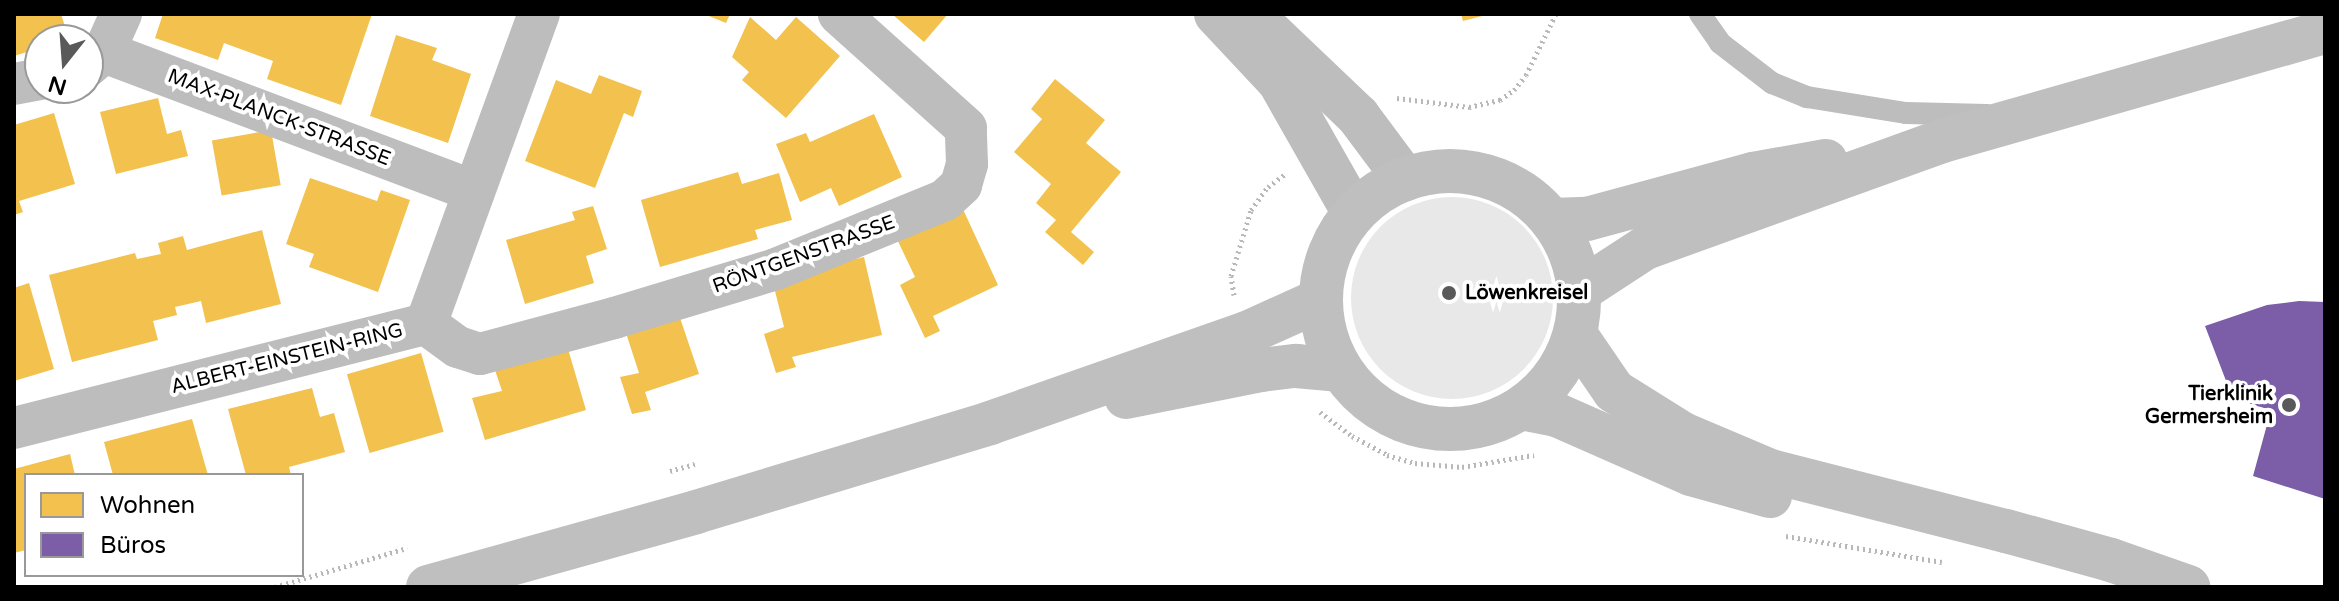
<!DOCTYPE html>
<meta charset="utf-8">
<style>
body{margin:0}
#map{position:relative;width:2339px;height:601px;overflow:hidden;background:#fff;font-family:"Varela Round",sans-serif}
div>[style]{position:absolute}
.green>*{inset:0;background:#e8e8e8}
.round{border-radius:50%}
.homes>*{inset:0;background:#f2c14e;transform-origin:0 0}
.offices>*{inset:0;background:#7b5ea7}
.path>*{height:5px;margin-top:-2.5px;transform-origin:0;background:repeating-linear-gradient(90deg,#b8b8b8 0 2px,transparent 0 6px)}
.service>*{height:22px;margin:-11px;padding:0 11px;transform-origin:11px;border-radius:11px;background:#bdbdbd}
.minor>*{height:42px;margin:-21px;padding:0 21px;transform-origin:21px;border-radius:21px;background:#bdbdbd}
.tertiary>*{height:44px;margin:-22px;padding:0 22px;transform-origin:22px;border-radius:22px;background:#bdbdbd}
.secondary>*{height:44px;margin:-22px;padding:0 22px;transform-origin:22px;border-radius:22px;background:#bfbfbf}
.secondary>.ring{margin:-22px;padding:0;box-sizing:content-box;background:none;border:44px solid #bfbfbf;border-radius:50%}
.dots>*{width:22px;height:22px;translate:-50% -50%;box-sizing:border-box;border:4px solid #fff;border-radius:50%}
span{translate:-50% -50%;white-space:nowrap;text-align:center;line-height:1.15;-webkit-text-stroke:8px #fff;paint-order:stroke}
.street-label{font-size:20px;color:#000}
.poi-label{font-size:20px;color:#000;font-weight:700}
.left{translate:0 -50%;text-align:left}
.right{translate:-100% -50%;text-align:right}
.frame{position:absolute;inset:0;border:16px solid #000;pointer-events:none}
.legend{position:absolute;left:24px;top:473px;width:280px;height:104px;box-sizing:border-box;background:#fff;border:2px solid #999;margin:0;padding:10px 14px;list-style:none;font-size:24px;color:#000}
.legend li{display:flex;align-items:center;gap:16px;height:40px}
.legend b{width:40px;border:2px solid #999}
.north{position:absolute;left:24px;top:24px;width:80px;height:80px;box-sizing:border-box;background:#fff;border:2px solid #999;border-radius:50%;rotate:197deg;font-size:22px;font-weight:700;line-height:32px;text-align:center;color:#000}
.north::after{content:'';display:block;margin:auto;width:28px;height:36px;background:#595959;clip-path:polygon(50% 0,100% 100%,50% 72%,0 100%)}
</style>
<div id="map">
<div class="green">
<div class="round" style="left:1351px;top:197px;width:202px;height:202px"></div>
</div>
<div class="homes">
<div style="clip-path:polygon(14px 14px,61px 14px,69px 39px,40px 40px,40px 48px,14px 56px)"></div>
<div style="clip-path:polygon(163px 14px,372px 14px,341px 105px,267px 79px,273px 61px,224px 43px,218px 60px,155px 38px)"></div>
<div style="clip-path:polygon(704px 14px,730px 14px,726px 23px)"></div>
<div style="clip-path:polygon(892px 14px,948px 14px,924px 42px)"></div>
<div style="clip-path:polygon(1461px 14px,1486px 14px,1486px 15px,1463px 21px)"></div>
<div style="clip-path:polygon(750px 17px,776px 40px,796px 17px,840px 56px,786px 118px,742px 80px,749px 72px,732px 57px)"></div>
<div style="clip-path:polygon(396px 35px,437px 48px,432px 60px,471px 74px,448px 143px,370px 116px)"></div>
<div style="clip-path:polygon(599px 75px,642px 91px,633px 117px,624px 113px,595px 188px,525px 161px,556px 80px,591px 94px)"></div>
<div style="clip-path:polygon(1055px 79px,1105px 120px,1086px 143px,1121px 172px,1071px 232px,1094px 252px,1083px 265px,1045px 232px,1056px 220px,1036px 203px,1051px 184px,1014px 152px,1042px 119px,1031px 109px)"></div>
<div style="clip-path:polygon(158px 98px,167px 134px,181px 130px,188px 156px,116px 174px,100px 112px)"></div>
<div style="clip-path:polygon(54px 113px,75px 184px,19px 201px,23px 212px,14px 215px,14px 125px)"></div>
<div style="clip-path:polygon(874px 114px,902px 177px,839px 206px,831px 188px,800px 202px,776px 144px,806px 133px,810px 142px)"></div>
<div style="left:271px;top:130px;width:56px;height:60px;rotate:80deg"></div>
<div style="clip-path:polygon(738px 172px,742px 184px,779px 173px,792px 220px,755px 230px,758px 239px,660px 267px,641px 200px)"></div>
<div style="clip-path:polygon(310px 178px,377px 201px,381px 190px,410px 200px,378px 292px,309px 267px,314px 254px,286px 244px)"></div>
<div style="clip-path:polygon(961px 205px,998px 285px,933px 316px,940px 331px,925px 338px,900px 285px,915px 277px,895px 235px)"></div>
<div style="clip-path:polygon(593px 206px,607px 249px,586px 256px,594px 283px,525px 304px,506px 240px,575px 220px,572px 212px)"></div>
<div style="clip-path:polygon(262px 230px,281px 304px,206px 323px,201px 301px,175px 307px,177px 315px,153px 321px,158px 340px,72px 362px,49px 275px,135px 253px,137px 259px,161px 254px,158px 243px,183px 236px,187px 250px)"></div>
<div style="clip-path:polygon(864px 257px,882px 335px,792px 357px,796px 367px,776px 373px,764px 334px,784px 327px,772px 279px)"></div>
<div style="clip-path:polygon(29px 283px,54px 369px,14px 381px,14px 288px)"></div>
<div style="clip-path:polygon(678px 312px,699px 374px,645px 392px,651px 410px,632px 414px,620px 377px,639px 373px,625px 330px)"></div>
<div style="clip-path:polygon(568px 349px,586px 410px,485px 440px,472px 398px,502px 391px,495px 370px)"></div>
<div style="left:421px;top:353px;width:82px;height:77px;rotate:74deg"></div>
<div style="clip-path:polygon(312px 388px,320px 417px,334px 413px,345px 452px,289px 467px,291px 475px,246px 475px,228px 409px)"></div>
<div style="clip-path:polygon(192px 419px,208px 475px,113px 475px,104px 442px)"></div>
<div style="clip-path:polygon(70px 454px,75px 475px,26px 475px,26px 550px,14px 553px,14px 469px)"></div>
</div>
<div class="offices">
<div style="clip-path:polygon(2299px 301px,2325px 302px,2325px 499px,2253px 476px,2271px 410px,2233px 399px,2205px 326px,2267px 305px)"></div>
</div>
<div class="path">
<div style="left:1397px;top:98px;width:73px;rotate:7.1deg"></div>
<div style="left:1469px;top:107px;width:32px;rotate:-13deg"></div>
<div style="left:1500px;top:100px;width:17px;rotate:-36deg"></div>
<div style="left:1514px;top:90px;width:19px;rotate:-51deg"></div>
<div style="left:1526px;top:75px;width:68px;rotate:-63.8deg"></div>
<div style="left:1234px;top:295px;width:19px;rotate:-99deg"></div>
<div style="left:1231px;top:276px;width:69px;rotate:-73.1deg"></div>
<div style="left:1251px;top:210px;width:29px;rotate:-54deg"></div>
<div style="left:1268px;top:187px;width:21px;rotate:-37deg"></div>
<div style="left:1320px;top:412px;width:40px;rotate:37deg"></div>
<div style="left:1352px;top:436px;width:40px;rotate:28deg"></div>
<div style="left:1387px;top:455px;width:29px;rotate:16deg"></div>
<div style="left:1415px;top:463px;width:47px;rotate:4.9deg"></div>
<div style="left:1462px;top:467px;width:73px;rotate:-9.5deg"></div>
<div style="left:670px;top:471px;width:26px;rotate:-16deg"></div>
<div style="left:1786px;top:536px;width:158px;rotate:9.5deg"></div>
<div style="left:275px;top:587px;width:138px;rotate:-16.5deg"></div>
</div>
<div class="service">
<div style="left:1700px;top:14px;width:35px;rotate:55deg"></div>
<div style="left:1720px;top:43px;width:66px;rotate:37.6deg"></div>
<div style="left:1772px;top:83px;width:38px;rotate:22deg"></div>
<div style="left:1807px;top:97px;width:100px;rotate:9.2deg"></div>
<div style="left:1906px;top:113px;width:81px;rotate:1.4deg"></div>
</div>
<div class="minor">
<div style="left:104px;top:52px;width:42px;rotate:-65.9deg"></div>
<div style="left:88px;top:66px;width:21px;rotate:-41deg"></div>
<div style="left:104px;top:52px;width:394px;rotate:20.6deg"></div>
<div style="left:14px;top:84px;width:26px;rotate:-11deg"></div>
<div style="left:426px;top:324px;width:39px;rotate:36deg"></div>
<div style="left:458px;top:347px;width:23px;rotate:18deg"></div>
<div style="left:480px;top:354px;width:139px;rotate:-15deg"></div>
<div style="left:614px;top:318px;width:169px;rotate:-16.8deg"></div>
<div style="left:776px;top:269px;width:183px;rotate:-22.2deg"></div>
<div style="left:945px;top:200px;width:22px;rotate:-43deg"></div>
<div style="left:961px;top:185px;width:22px;rotate:-74deg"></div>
<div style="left:967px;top:164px;width:36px;rotate:-92deg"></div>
<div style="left:966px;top:128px;width:171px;rotate:-138.1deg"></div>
<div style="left:14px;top:428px;width:425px;rotate:-14.2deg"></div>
<div style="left:426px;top:324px;width:330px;rotate:-70deg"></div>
</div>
<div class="tertiary">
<div style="left:1216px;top:14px;width:92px;rotate:46.8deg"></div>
<div style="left:1279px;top:81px;width:152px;rotate:60.4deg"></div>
<div style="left:1254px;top:17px;width:144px;rotate:43.6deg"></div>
<div style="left:1358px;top:116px;width:79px;rotate:53.3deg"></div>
</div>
<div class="secondary">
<div class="ring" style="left:1321px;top:171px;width:214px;height:214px"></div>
<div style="left:1552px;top:220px;width:35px;rotate:-2deg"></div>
<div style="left:1587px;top:219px;width:172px;rotate:-15.2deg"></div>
<div style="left:1753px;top:174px;width:74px;rotate:-10.1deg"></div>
<div style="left:1579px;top:291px;width:79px;rotate:-33.1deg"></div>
<div style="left:1645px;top:248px;width:316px;rotate:-19.8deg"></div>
<div style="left:1942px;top:141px;width:398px;rotate:-15.9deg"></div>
<div style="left:1575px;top:334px;width:69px;rotate:55.6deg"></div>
<div style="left:1614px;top:391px;width:81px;rotate:31.9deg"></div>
<div style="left:1683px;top:434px;width:95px;rotate:23deg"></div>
<div style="left:1770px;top:471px;width:244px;rotate:14.3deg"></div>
<div style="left:2006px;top:531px;width:109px;rotate:15.4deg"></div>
<div style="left:2111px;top:560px;width:82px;rotate:19.3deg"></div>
<div style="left:1126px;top:397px;width:138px;rotate:-11.3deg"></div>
<div style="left:1261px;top:370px;width:35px;rotate:-7deg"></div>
<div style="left:1296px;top:366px;width:45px;rotate:5.1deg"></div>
<div style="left:1521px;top:408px;width:37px;rotate:11deg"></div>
<div style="left:1557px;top:415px;width:146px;rotate:23.8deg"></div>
<div style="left:1691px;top:474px;width:82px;rotate:15.6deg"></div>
<div style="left:428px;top:587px;width:278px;rotate:-15.6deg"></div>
<div style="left:696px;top:512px;width:307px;rotate:-16.8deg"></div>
<div style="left:990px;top:423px;width:272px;rotate:-19.3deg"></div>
<div style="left:1247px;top:333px;width:80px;rotate:-24.3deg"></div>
</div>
<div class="dots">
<div style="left:1449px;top:293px;background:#595959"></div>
<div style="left:2289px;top:405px;background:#595959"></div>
</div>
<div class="street-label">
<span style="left:279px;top:118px;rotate:21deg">MAX-PLANCK-STRASSE</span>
<span style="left:804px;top:255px;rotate:-20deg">RÖNTGENSTRASSE</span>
<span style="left:287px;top:359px;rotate:-14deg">ALBERT-EINSTEIN-RING</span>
</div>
<div class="poi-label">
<span class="left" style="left:1465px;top:293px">Löwenkreisel</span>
<span class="right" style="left:2273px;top:406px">Tierklinik<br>Germersheim</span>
</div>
<div class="frame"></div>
<ul class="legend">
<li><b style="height:22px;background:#f2c14e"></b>Wohnen</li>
<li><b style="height:22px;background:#7b5ea7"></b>Büros</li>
</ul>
<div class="north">N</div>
</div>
